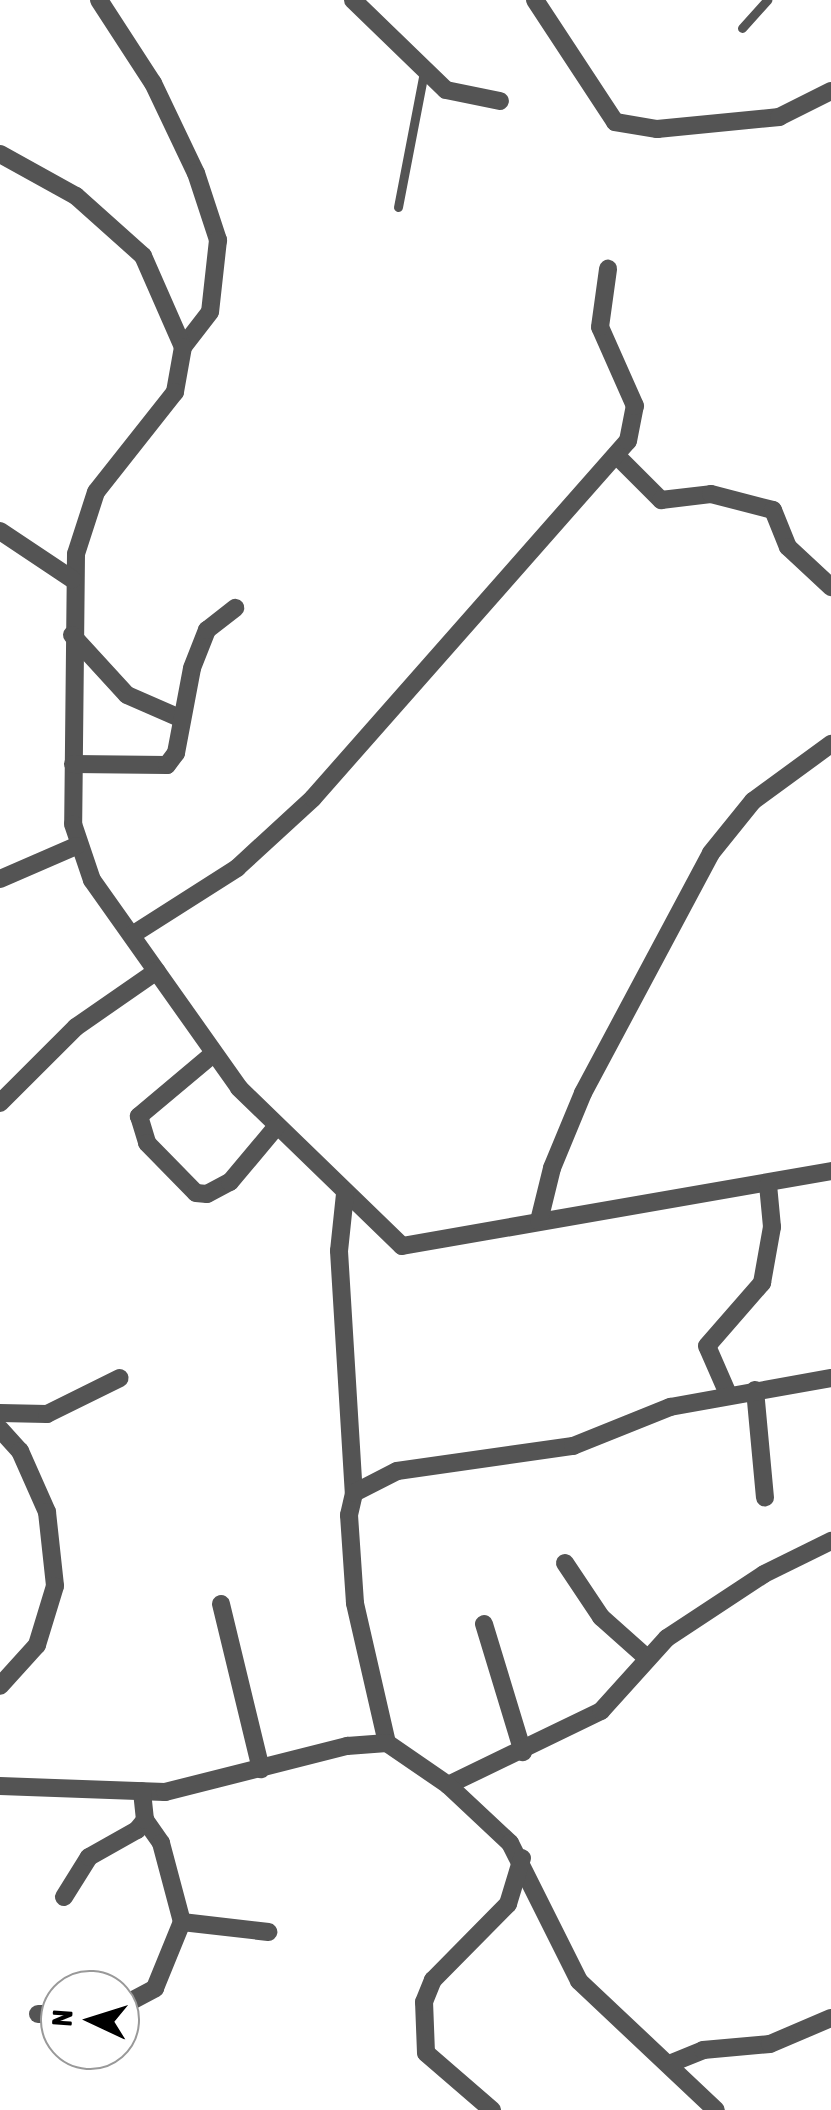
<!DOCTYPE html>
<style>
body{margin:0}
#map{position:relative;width:831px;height:2110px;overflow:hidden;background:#fff;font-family:"Asap Condensed",sans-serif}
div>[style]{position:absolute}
.service>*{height:9px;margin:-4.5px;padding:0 4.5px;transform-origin:4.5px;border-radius:4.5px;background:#545454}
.minor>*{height:18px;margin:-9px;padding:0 9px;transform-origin:9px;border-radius:9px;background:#545454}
span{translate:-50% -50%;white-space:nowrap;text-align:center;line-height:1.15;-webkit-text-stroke:9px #fff;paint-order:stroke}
.north{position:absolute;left:40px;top:1970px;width:100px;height:100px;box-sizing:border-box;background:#fff;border:2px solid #999;border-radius:50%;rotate:274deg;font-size:28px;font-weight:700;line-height:40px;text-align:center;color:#000}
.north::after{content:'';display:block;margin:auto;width:35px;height:45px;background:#000;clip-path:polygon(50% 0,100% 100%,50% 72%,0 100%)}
</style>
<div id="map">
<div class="service">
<div style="left:742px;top:28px;width:38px;rotate:-48deg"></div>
<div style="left:398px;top:207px;width:137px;rotate:-79.1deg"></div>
</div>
<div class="minor">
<div style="left:99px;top:0;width:99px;rotate:57deg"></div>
<div style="left:153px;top:83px;width:100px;rotate:64.5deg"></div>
<div style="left:196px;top:173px;width:71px;rotate:71.8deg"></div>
<div style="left:218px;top:240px;width:72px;rotate:96.3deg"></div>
<div style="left:210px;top:312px;width:44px;rotate:127.6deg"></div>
<div style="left:353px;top:0;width:129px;rotate:44.1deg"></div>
<div style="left:446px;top:90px;width:55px;rotate:11.5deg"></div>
<div style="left:535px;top:0;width:146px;rotate:56.7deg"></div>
<div style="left:615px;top:122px;width:43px;rotate:9.5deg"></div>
<div style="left:657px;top:129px;width:123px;rotate:-5.6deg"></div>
<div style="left:779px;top:117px;width:58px;rotate:-26.6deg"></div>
<div style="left:0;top:154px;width:87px;rotate:28.9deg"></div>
<div style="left:76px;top:196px;width:90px;rotate:41.8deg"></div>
<div style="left:143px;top:256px;width:99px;rotate:66.3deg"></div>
<div style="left:183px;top:347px;width:46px;rotate:100.1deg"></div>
<div style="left:175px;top:392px;width:127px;rotate:128.3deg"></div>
<div style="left:96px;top:492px;width:65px;rotate:107.9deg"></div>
<div style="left:76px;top:554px;width:270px;rotate:90.6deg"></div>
<div style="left:73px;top:824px;width:59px;rotate:71.3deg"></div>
<div style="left:92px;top:880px;width:255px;rotate:54.7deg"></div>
<div style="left:239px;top:1088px;width:227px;rotate:44.1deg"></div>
<div style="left:402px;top:1246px;width:436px;rotate:-9.9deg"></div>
<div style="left:616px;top:455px;width:64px;rotate:45deg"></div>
<div style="left:661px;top:500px;width:50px;rotate:-6.8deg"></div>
<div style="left:711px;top:494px;width:64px;rotate:14.5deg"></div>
<div style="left:773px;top:510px;width:40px;rotate:68deg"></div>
<div style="left:788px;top:547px;width:59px;rotate:42.9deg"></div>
<div style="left:0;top:531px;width:87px;rotate:33.7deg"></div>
<div style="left:72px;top:635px;width:81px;rotate:47.5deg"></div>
<div style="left:127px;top:695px;width:60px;rotate:23.6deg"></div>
<div style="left:73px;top:764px;width:94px;rotate:0.6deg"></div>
<div style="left:167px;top:765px;width:15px;rotate:-53deg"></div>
<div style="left:176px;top:753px;width:86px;rotate:-79.3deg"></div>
<div style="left:192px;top:668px;width:41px;rotate:-68.5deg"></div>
<div style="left:207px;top:630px;width:36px;rotate:-38deg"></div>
<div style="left:0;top:879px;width:83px;rotate:-23.5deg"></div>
<div style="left:132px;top:935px;width:125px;rotate:-32.5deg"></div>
<div style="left:237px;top:868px;width:103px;rotate:-42.6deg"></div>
<div style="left:313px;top:798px;width:476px;rotate:-48.6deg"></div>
<div style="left:628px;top:441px;width:36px;rotate:-79deg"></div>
<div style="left:635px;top:406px;width:86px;rotate:-113.9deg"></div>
<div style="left:600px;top:327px;width:59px;rotate:-82.1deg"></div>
<div style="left:213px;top:1054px;width:97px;rotate:140deg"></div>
<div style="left:139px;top:1116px;width:28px;rotate:73deg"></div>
<div style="left:147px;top:1143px;width:70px;rotate:45.6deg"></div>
<div style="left:196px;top:1193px;width:11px;rotate:5deg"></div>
<div style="left:207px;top:1194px;width:26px;rotate:-28deg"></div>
<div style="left:230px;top:1182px;width:73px;rotate:-50deg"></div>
<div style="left:0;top:1103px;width:107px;rotate:-45deg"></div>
<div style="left:76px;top:1027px;width:98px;rotate:-34.7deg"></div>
<div style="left:345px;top:1194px;width:57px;rotate:96deg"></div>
<div style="left:339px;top:1251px;width:242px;rotate:86.5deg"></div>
<div style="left:539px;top:1221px;width:55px;rotate:-76.2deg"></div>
<div style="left:552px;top:1168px;width:81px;rotate:-67.5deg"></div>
<div style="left:583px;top:1093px;width:272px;rotate:-61.9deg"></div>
<div style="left:711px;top:853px;width:67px;rotate:-51.1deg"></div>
<div style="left:753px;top:801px;width:97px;rotate:-36.2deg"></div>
<div style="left:755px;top:1390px;width:108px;rotate:84.7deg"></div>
<div style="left:728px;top:1394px;width:52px;rotate:-113.6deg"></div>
<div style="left:707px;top:1346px;width:84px;rotate:-48.9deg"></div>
<div style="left:762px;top:1283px;width:57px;rotate:-79.9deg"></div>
<div style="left:772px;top:1227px;width:42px;rotate:-95.4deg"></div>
<div style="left:0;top:1413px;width:47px;rotate:1.2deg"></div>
<div style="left:47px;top:1414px;width:81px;rotate:-26.3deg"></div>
<div style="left:0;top:1429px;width:30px;rotate:48deg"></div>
<div style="left:20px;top:1451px;width:67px;rotate:66.1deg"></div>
<div style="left:47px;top:1512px;width:74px;rotate:83.8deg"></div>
<div style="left:55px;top:1586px;width:62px;rotate:107deg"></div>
<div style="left:37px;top:1645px;width:55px;rotate:132.1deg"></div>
<div style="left:565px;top:1563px;width:65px;rotate:56.3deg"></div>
<div style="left:601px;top:1617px;width:62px;rotate:41.7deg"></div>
<div style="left:221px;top:1604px;width:170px;rotate:76.4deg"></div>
<div style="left:484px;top:1624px;width:134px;rotate:73.1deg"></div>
<div style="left:387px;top:1743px;width:144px;rotate:-102.9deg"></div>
<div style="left:355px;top:1603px;width:88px;rotate:-93.9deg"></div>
<div style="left:349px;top:1515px;width:23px;rotate:-77deg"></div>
<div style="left:354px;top:1493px;width:48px;rotate:-27.1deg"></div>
<div style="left:397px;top:1471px;width:178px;rotate:-8.1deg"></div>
<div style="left:573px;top:1446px;width:105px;rotate:-21.9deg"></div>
<div style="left:670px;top:1407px;width:164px;rotate:-10.2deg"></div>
<div style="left:448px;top:1785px;width:170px;rotate:-25.8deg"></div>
<div style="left:601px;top:1711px;width:98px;rotate:-47.9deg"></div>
<div style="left:667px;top:1638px;width:116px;rotate:-33.4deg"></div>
<div style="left:764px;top:1574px;width:75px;rotate:-26.2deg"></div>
<div style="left:0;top:1786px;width:165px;rotate:2.1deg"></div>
<div style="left:165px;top:1792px;width:188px;rotate:-14.2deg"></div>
<div style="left:347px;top:1746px;width:40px;rotate:-4.3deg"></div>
<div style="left:387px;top:1743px;width:74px;rotate:34.5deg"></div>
<div style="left:448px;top:1785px;width:85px;rotate:43.1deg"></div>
<div style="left:510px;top:1843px;width:154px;rotate:63.4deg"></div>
<div style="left:579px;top:1981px;width:188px;rotate:43.3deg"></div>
<div style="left:145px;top:1820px;width:28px;rotate:55deg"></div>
<div style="left:161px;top:1843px;width:82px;rotate:75.1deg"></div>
<div style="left:64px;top:1897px;width:47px;rotate:-58deg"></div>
<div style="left:89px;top:1857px;width:55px;rotate:-29.4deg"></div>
<div style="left:137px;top:1830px;width:13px;rotate:-51deg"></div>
<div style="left:145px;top:1820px;width:29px;rotate:-96deg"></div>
<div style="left:120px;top:2007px;width:40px;rotate:-28deg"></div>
<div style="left:155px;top:1988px;width:71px;rotate:-67.8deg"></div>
<div style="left:182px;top:1922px;width:87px;rotate:6.6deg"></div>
<div style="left:38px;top:2014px;width:22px"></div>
<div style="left:669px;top:2064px;width:37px;rotate:-22deg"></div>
<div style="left:703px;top:2050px;width:67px;rotate:-5.1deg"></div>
<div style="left:770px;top:2044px;width:66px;rotate:-23.1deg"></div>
<div style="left:492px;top:2110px;width:87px;rotate:-139.2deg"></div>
<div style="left:426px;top:2053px;width:51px;rotate:-92.2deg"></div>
<div style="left:424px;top:2002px;width:24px;rotate:-68deg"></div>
<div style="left:433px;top:1980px;width:107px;rotate:-45.4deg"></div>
<div style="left:508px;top:1904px;width:48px;rotate:-73.1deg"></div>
</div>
<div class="north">N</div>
</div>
